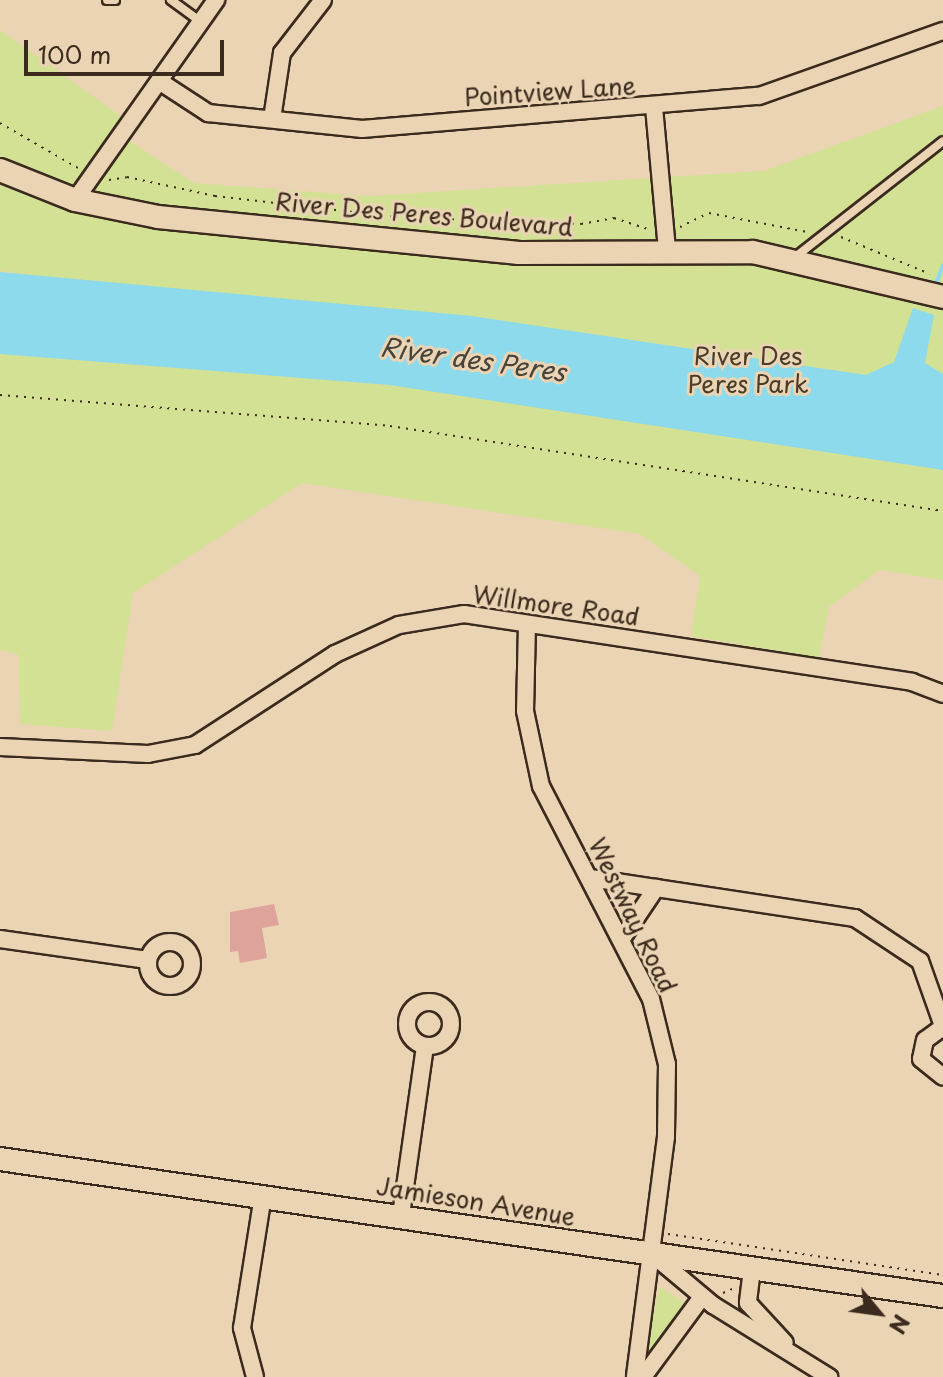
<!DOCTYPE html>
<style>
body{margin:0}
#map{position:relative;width:943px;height:1377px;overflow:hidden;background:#ead4b3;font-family:"Playpen Sans",sans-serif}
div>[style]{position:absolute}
.green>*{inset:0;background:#d2e194}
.water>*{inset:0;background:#8cdaeb}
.stream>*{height:4px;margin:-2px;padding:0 2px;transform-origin:2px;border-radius:2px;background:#8cdaeb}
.building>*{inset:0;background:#dea49c}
.path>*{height:2px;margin-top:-1px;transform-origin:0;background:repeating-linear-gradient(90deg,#3b2a1e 0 2px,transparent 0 8px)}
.roads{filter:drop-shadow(2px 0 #3b2a1e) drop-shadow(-2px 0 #3b2a1e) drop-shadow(0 2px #3b2a1e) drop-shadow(0 -2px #3b2a1e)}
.lane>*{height:8px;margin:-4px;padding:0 4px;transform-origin:4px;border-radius:4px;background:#ead4b3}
.street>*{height:16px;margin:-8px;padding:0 8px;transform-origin:8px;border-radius:8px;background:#ead4b3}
.street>.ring{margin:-8px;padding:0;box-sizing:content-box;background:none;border:16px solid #ead4b3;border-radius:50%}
.secondary>*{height:22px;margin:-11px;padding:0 11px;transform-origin:11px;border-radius:11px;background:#ead4b3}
span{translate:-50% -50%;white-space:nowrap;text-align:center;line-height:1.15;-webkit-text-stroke:6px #ead4b3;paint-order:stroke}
.street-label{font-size:24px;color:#3b2a1e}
.park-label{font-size:24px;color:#4a3c2a}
.water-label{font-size:26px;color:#47443d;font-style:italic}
.north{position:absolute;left:839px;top:1273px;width:80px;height:80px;-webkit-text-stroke:6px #ead4b3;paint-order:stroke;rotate:119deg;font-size:22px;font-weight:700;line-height:32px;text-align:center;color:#3b2a1e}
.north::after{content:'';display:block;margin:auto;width:28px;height:36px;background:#3b2a1e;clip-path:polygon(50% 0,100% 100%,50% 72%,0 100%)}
.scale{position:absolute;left:24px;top:40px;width:200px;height:36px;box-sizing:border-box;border:4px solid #3b2a1e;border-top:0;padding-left:10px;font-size:24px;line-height:28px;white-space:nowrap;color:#3b2a1e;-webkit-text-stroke:6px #ead4b3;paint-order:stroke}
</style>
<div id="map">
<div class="green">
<div style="clip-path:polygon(0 30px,122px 117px,113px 130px,194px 183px,370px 196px,764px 171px,943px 106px,943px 580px,879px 570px,829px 607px,819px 658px,691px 636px,700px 576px,640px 534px,302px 483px,133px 593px,112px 731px,20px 724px,18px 654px,0 650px,0 290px,13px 272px,0 271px)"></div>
<div style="clip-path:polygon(660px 1287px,685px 1303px,651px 1350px,645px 1347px)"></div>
</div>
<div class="water">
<div style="clip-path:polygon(0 272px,472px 316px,866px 375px,894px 362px,913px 308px,934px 315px,925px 363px,943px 374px,943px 470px,390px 385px,0 354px)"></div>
</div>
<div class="stream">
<div style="left:935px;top:286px;width:22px;rotate:-69deg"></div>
</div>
<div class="building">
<div style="clip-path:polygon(274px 904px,279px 925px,262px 928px,267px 958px,240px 963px,238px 951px,230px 952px,230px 912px)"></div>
</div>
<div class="path">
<div style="left:0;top:123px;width:90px;rotate:30deg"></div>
<div style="left:109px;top:180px;width:18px;rotate:-9deg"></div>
<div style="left:127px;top:177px;width:90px;rotate:12.2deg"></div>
<div style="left:215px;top:196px;width:182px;rotate:6.6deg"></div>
<div style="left:396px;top:217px;width:185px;rotate:2.2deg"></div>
<div style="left:581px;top:224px;width:34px;rotate:-10deg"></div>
<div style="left:614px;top:218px;width:38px;rotate:18deg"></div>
<div style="left:680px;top:227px;width:32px;rotate:-26deg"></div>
<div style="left:709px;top:213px;width:100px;rotate:11deg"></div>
<div style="left:841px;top:237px;width:96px;rotate:22.6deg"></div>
<div style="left:0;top:395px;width:391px;rotate:4.5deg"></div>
<div style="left:390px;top:426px;width:559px;rotate:8.74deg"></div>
<div style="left:668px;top:1234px;width:278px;rotate:8.5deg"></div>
<div style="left:723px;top:1293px;width:13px;rotate:-23deg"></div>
</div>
<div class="roads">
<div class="lane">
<div style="left:107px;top:0;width:8px"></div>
<div style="left:171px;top:0;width:36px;rotate:36deg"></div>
<div style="left:794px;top:258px;width:189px;rotate:-38.1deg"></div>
</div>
<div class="street">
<div style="left:159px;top:81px;width:59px;rotate:33.1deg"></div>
<div style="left:208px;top:113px;width:155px;rotate:5.9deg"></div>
<div style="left:362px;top:129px;width:398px;rotate:-4.8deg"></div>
<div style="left:759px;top:96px;width:195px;rotate:-19.5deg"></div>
<div style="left:654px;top:107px;width:144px;rotate:84.8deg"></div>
<div style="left:272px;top:119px;width:67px;rotate:-81.4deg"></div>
<div style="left:282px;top:53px;width:67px;rotate:-52.3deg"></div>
<div style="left:75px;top:200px;width:245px;rotate:-54.8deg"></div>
<div style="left:527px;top:624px;width:87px;rotate:91.3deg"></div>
<div style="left:525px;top:711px;width:77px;rotate:78deg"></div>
<div style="left:541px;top:786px;width:240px;rotate:62.7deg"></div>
<div style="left:651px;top:999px;width:67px;rotate:76.2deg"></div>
<div style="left:667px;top:1064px;width:73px;rotate:90.8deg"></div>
<div style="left:666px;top:1137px;width:242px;rotate:97.4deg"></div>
<div style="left:0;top:747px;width:148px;rotate:2.7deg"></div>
<div style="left:148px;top:754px;width:48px;rotate:-10.8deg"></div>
<div style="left:195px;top:745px;width:167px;rotate:-33deg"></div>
<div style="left:335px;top:654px;width:70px;rotate:-24.4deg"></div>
<div style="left:399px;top:625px;width:66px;rotate:-9.6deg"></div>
<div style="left:464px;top:614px;width:453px;rotate:8.6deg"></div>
<div style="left:912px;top:682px;width:33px;rotate:21deg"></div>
<div style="left:590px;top:878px;width:268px;rotate:8.6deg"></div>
<div style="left:855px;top:918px;width:78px;rotate:33.5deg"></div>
<div style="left:920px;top:961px;width:69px;rotate:70.5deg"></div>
<div style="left:0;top:939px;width:149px;rotate:8.1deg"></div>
<div style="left:621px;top:940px;width:63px;rotate:-56.1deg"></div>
<div class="ring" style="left:148px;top:942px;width:28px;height:28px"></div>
<div class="ring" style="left:407px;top:1002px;width:28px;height:28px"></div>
<div style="left:943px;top:1027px;width:22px;rotate:144deg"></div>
<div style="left:925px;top:1040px;width:19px;rotate:102deg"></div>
<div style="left:921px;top:1059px;width:28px;rotate:39deg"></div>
<div style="left:401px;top:1215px;width:170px;rotate:-81.9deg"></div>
<div style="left:652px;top:1254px;width:80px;rotate:39.9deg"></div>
<div style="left:713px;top:1305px;width:137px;rotate:31.8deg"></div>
<div style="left:752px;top:1269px;width:34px;rotate:97deg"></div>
<div style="left:748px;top:1303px;width:54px;rotate:47.2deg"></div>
<div style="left:255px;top:1377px;width:51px;rotate:-104.9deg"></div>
<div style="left:242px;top:1328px;width:135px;rotate:-81deg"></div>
<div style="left:643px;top:1377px;width:99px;rotate:-53.6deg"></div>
</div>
<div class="secondary">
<div style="left:0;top:170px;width:81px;rotate:21.8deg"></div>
<div style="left:75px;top:200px;width:85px;rotate:11.6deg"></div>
<div style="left:158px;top:217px;width:363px;rotate:5.7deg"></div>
<div style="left:519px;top:253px;width:234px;rotate:-0.2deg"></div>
<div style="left:753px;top:252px;width:195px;rotate:13.3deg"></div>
<div style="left:0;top:1159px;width:953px;rotate:8.27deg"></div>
</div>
</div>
<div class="street-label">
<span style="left:550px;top:91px;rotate:-4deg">Pointview Lane</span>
<span style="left:424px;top:214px;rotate:5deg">River Des Peres Boulevard</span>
<span style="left:556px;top:605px;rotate:8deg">Willmore Road</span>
<span style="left:633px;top:915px;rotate:64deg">Westway Road</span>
<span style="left:476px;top:1201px;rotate:9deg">Jamieson Avenue</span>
</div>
<div class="park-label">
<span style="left:748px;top:370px">River Des<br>Peres Park</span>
</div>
<div class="water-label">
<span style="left:473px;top:359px;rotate:8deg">River des Peres</span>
</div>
<div class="north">N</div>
<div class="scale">100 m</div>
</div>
